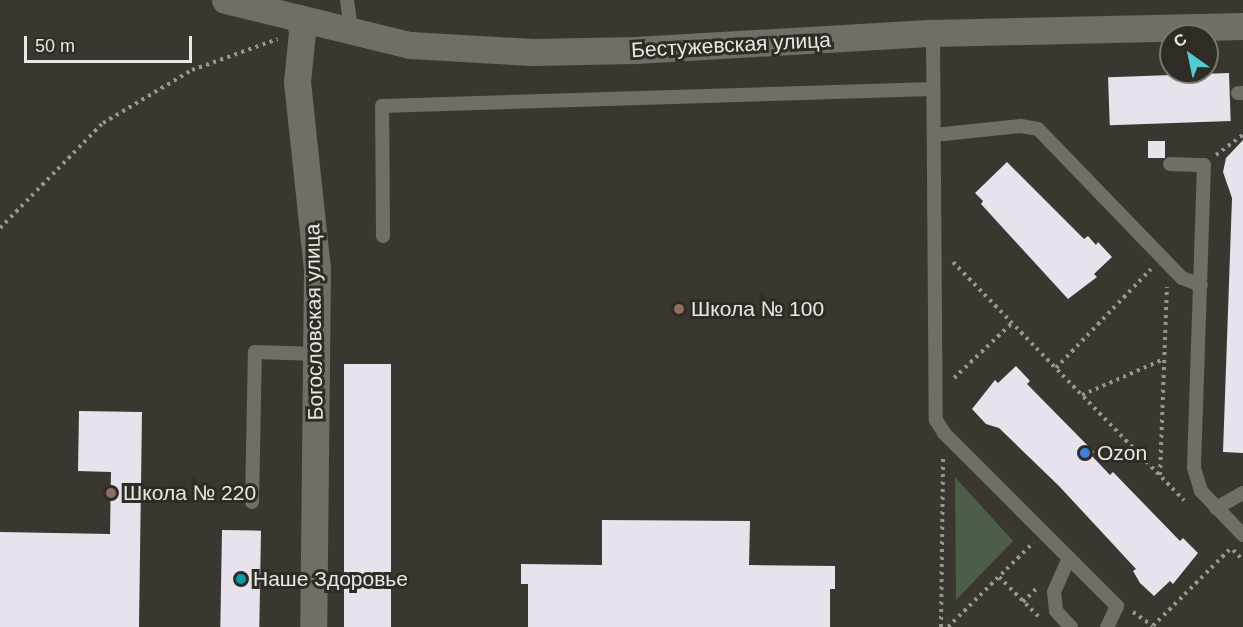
<!DOCTYPE html>
<meta charset="utf-8">
<style>
body{margin:0}
#map{position:relative;width:1243px;height:627px;overflow:hidden;background:#3a3630;font-family:Helvetica,sans-serif}
div>[style]{position:absolute}
.green>*{inset:0;background:#4d5d47}
.building>*{inset:0;background:#e7e2eb;transform-origin:0 0}
.path>*{height:4px;margin-top:-2px;transform-origin:0;background:repeating-linear-gradient(90deg,#999691 0 3px,transparent 0 7.5px)}
.lane>*{height:14px;margin:-7px;padding:0 7px;transform-origin:7px;border-radius:7px;background:#726e67}
.street>*{height:27px;margin:-13.5px;padding:0 13.5px;transform-origin:13.5px;border-radius:13.5px;background:#726e67}
.dots>*{width:16px;height:16px;translate:-50% -50%;box-sizing:border-box;border:3px solid #2f2c26;border-radius:50%}
span{translate:-50% -50%;white-space:nowrap;text-align:center;line-height:1.15;-webkit-text-stroke:6px #2f2c26;paint-order:stroke}
.street-label{font-size:21px;color:#eae8e4}
.poi-label{font-size:21px;color:#eae8e4}
.left{translate:0 -50%;text-align:left}
.north{position:absolute;left:1159px;top:24px;width:60px;height:60px;box-sizing:border-box;background:#2f2c26;border:2px solid #7a7772;border-radius:50%;rotate:327deg;font-size:16px;font-weight:700;line-height:24px;text-align:center;color:#eae8e4}
.north::after{content:'';display:block;margin:auto;width:21px;height:27px;background:#51ccd3;clip-path:polygon(50% 0,100% 100%,50% 72%,0 100%)}
.scale{position:absolute;left:24px;top:36px;width:168px;height:27px;box-sizing:border-box;border:3px solid #eae8e4;border-top:0;padding-left:8px;font-size:18px;line-height:21px;white-space:nowrap;color:#eae8e4;-webkit-text-stroke:4px #2f2c26;paint-order:stroke}
</style>
<div id="map">
<div class="green">
<div style="clip-path:polygon(955px 477px,1013px 541px,956px 600px)"></div>
</div>
<div class="building">
<div style="left:1229px;top:73px;width:48px;height:121px;rotate:88deg"></div>
<div style="clip-path:polygon(1243px 140px,1243px 453px,1223px 452px,1232px 198px,1223px 172px,1226px 158px)"></div>
<div style="left:1148px;top:141px;width:17px;height:17px"></div>
<div style="clip-path:polygon(1007px 162px,1084px 239px,1088px 236px,1096px 245px,1098px 242px,1112px 257px,1094px 274px,1097px 277px,1068px 299px,981px 204px,983px 201px,975px 193px)"></div>
<div style="left:344px;top:364px;width:47px;height:263px"></div>
<div style="clip-path:polygon(1016px 366px,1030px 381px,1027px 384px,1094px 452px,1091px 455px,1110px 475px,1113px 472px,1180px 541px,1183px 538px,1198px 553px,1173px 584px,1170px 581px,1154px 596px,1140px 583px,1133px 571px,1136px 569px,1059px 486px,999px 428px,986px 424px,972px 409px,995px 380px,998px 383px)"></div>
<div style="clip-path:polygon(79px 411px,142px 412px,139px 627px,0 627px,0 532px,110px 534px,111px 472px,78px 471px)"></div>
<div style="clip-path:polygon(602px 520px,750px 521px,749px 565px,835px 566px,835px 589px,830px 589px,830px 627px,528px 627px,528px 584px,521px 584px,521px 564px,602px 565px)"></div>
<div style="left:222px;top:530px;width:39px;height:97px;rotate:1deg"></div>
</div>
<div class="path">
<div style="left:1216px;top:155px;width:34px;rotate:-37deg"></div>
<div style="left:0;top:228px;width:147px;rotate:-45.6deg"></div>
<div style="left:103px;top:123px;width:104px;rotate:-30.8deg"></div>
<div style="left:192px;top:70px;width:91px;rotate:-19.8deg"></div>
<div style="left:953px;top:262px;width:332px;rotate:45.9deg"></div>
<div style="left:1056px;top:368px;width:137px;rotate:-46.2deg"></div>
<div style="left:954px;top:378px;width:80px;rotate:-43.5deg"></div>
<div style="left:1082px;top:395px;width:90px;rotate:-23.7deg"></div>
<div style="left:1160px;top:475px;width:188px;rotate:-87.9deg"></div>
<div style="left:1233px;top:550px;width:14px;rotate:45deg"></div>
<div style="left:999px;top:577px;width:58px;rotate:45deg"></div>
<div style="left:1023px;top:602px;width:18px;rotate:-45deg"></div>
<div style="left:1133px;top:612px;width:24px;rotate:35deg"></div>
<div style="left:1153px;top:626px;width:110px;rotate:-45deg"></div>
<div style="left:941px;top:627px;width:169px;rotate:-89.3deg"></div>
<div style="left:948px;top:627px;width:120px;rotate:-44.7deg"></div>
</div>
<div class="lane">
<div style="left:347px;top:0;width:30px;rotate:82deg"></div>
<div style="left:933px;top:33px;width:387px;rotate:89.6deg"></div>
<div style="left:936px;top:420px;width:15px;rotate:58deg"></div>
<div style="left:944px;top:433px;width:245px;rotate:45deg"></div>
<div style="left:1117px;top:606px;width:23px;rotate:115deg"></div>
<div style="left:1238px;top:93px;width:5px"></div>
<div style="left:934px;top:135px;width:87px;rotate:-5.9deg"></div>
<div style="left:1021px;top:126px;width:17px;rotate:10deg"></div>
<div style="left:1038px;top:129px;width:207px;rotate:46deg"></div>
<div style="left:1182px;top:278px;width:20px;rotate:20deg"></div>
<div style="left:1170px;top:164px;width:34px;rotate:2deg"></div>
<div style="left:1204px;top:165px;width:303px;rotate:91.9deg"></div>
<div style="left:1194px;top:468px;width:24px;rotate:73deg"></div>
<div style="left:1201px;top:491px;width:61px;rotate:46.3deg"></div>
<div style="left:383px;top:236px;width:130px;rotate:-90.4deg"></div>
<div style="left:382px;top:106px;width:551px;rotate:-1.77deg"></div>
<div style="left:252px;top:502px;width:150px;rotate:-88.9deg"></div>
<div style="left:255px;top:352px;width:63px;rotate:1.8deg"></div>
<div style="left:1216px;top:508px;width:31px;rotate:-29deg"></div>
<div style="left:1069px;top:558px;width:37px;rotate:114deg"></div>
<div style="left:1054px;top:592px;width:19px;rotate:84deg"></div>
<div style="left:1056px;top:611px;width:22px;rotate:47deg"></div>
</div>
<div class="street">
<div style="left:225px;top:0;width:190px;rotate:13.7deg"></div>
<div style="left:410px;top:45px;width:123px;rotate:3.3deg"></div>
<div style="left:533px;top:52px;width:102px;rotate:-1.1deg"></div>
<div style="left:635px;top:50px;width:298px;rotate:-3.3deg"></div>
<div style="left:933px;top:33px;width:310px;rotate:-1.3deg"></div>
<div style="left:299px;top:18px;width:14px;rotate:78deg"></div>
<div style="left:302px;top:32px;width:50px;rotate:95.7deg"></div>
<div style="left:297px;top:82px;width:187px;rotate:83.9deg"></div>
<div style="left:317px;top:268px;width:359px;rotate:90.6deg"></div>
</div>
<div class="dots">
<div style="left:679px;top:309px;background:#8d6e63"></div>
<div style="left:1085px;top:453px;background:#3f7fe0"></div>
<div style="left:111px;top:493px;background:#8d6e63"></div>
<div style="left:241px;top:579px;background:#0f9aa8"></div>
</div>
<div class="street-label">
<span style="left:731px;top:45px;rotate:-3deg">Бестужевская улица</span>
<span style="left:314px;top:322px;rotate:-91deg">Богословская улица</span>
</div>
<div class="poi-label">
<span class="left" style="left:691px;top:309px">Школа № 100</span>
<span class="left" style="left:1097px;top:453px">Ozon</span>
<span class="left" style="left:123px;top:493px">Школа № 220</span>
<span class="left" style="left:253px;top:579px">Наше Здоровье</span>
</div>
<div class="north">С</div>
<div class="scale">50 m</div>
</div>
